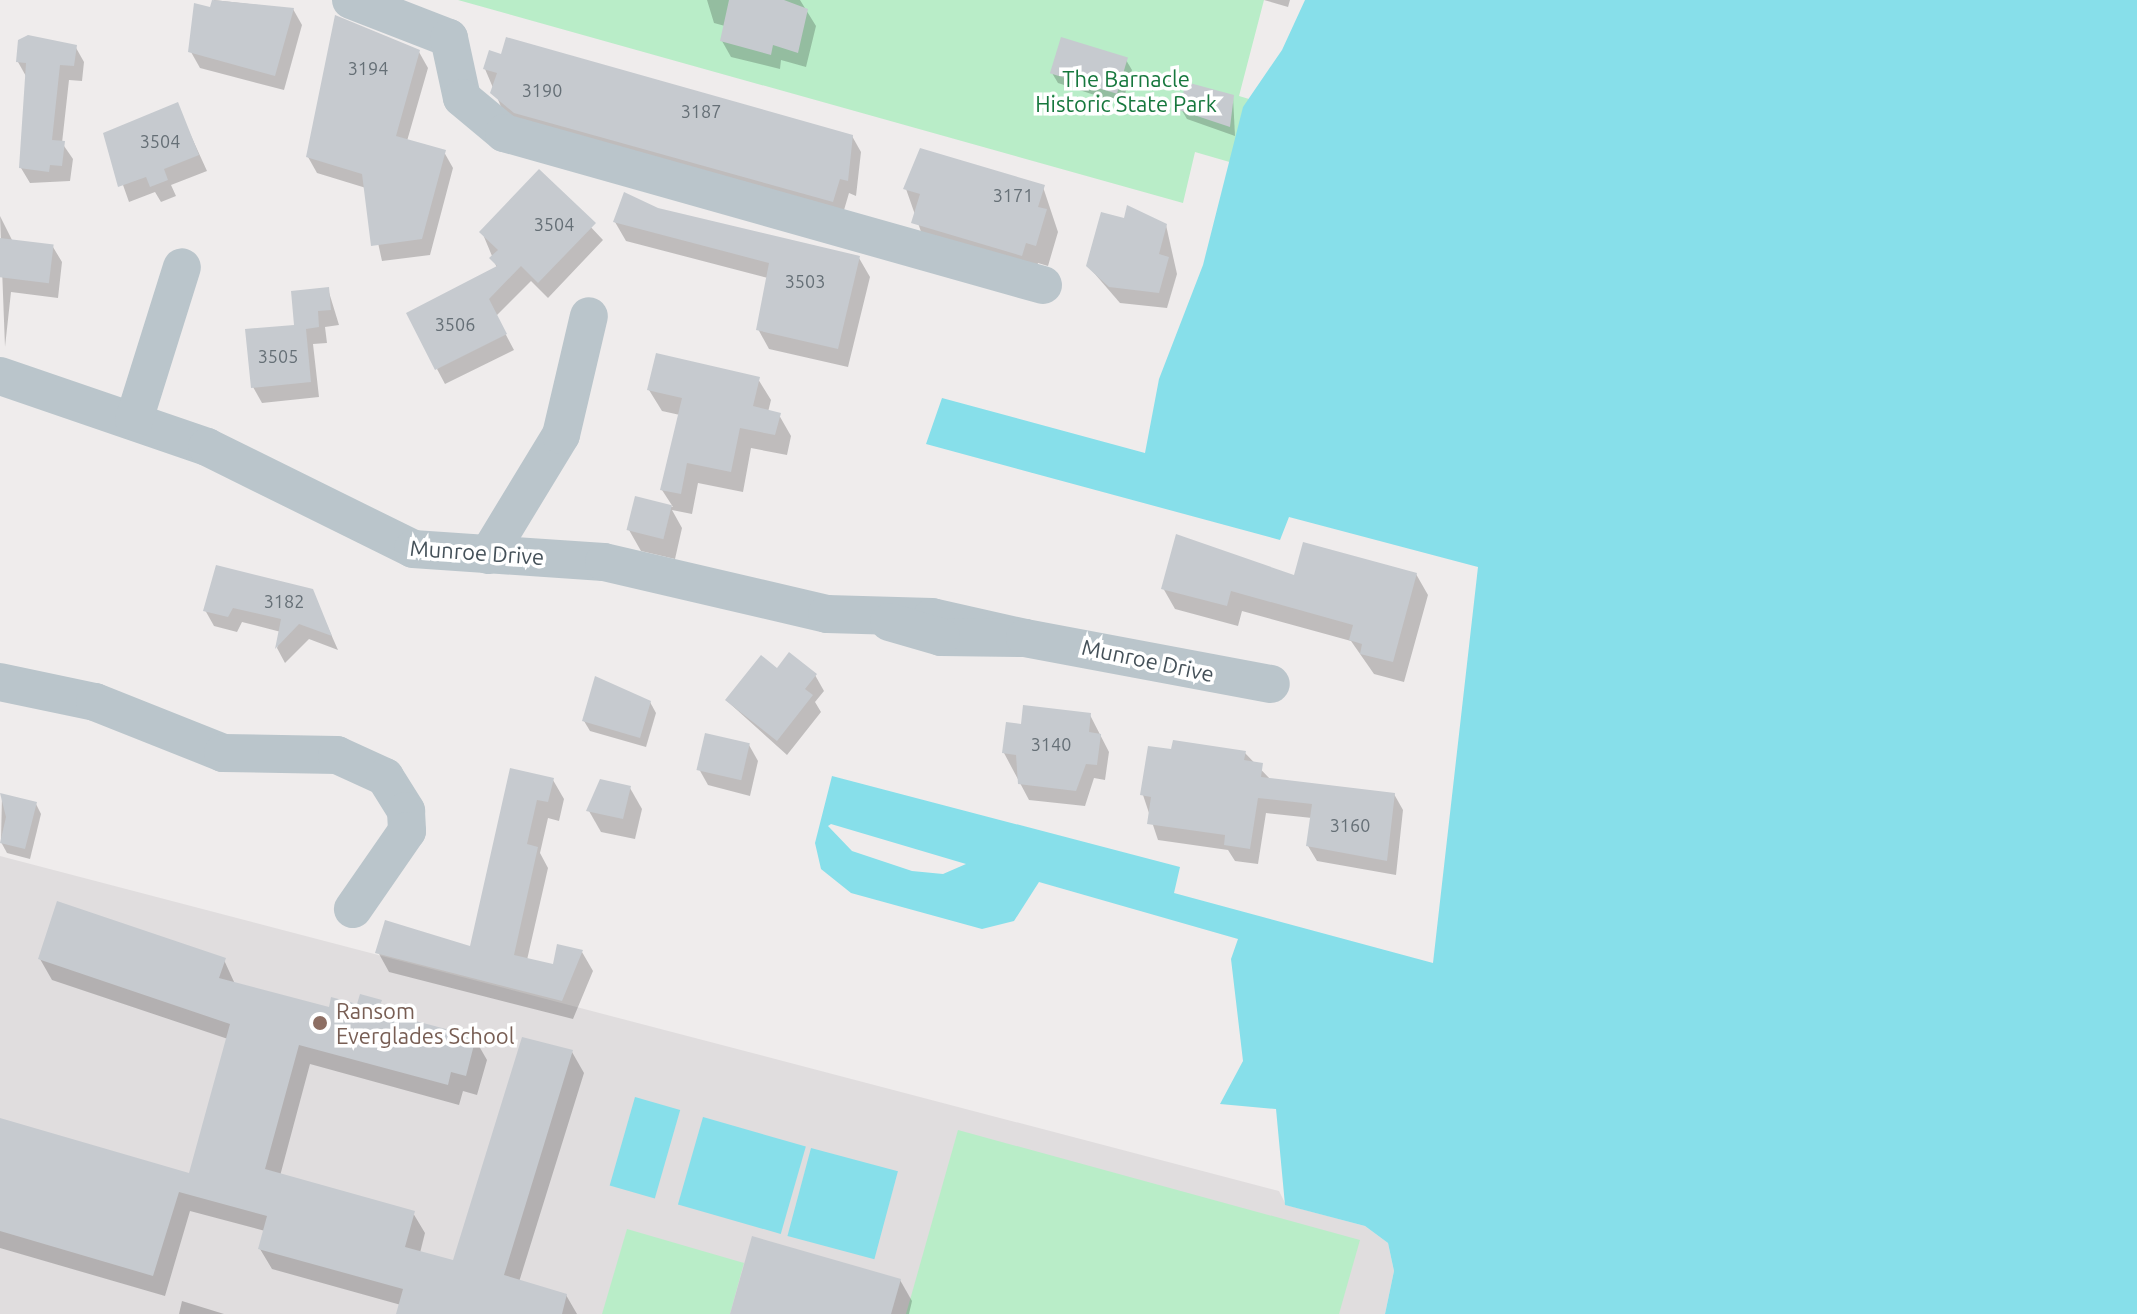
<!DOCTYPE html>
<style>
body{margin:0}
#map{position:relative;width:2137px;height:1314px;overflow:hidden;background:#efecec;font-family:Ubuntu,sans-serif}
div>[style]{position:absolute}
.education>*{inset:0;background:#e0ddde}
.green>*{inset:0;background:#b9edc8}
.water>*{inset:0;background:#87dfea;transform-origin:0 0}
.shadow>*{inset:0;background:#0003}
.building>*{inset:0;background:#c6cacf;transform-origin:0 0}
.minor>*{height:38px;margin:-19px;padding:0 19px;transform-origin:19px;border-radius:19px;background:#bac5cb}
.dots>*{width:22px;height:22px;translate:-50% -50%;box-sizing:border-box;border:4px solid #fff;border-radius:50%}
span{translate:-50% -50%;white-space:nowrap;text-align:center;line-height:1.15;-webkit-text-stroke:7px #fff;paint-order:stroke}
.number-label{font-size:18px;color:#656f76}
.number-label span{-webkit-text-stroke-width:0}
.park-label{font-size:22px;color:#17783e}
.street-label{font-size:22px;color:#455159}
.education-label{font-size:22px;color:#785e54}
.left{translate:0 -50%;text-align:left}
</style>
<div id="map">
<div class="education">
<div style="clip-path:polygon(0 856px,1279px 1191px,1286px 1205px,1365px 1226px,1388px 1243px,1394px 1271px,1385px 1314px,0 1314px)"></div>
</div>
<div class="green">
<div style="clip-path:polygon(458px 0,1264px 0,1239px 96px,1249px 99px,1233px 163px,1195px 152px,1183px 203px)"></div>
<div style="clip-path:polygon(958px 1130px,1360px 1240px,1339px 1314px,906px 1314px)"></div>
<div style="clip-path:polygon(627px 1229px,744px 1263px,730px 1314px,602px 1314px)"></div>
</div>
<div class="water">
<div style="clip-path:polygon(evenodd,1305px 0,2137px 0,2137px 1314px,1385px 1314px,1394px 1271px,1388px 1243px,1365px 1226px,1285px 1205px,1276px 1109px,1220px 1104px,1243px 1061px,1231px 959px,1238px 939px,1039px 882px,1014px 921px,982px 929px,851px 893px,821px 869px,815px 843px,832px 776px,1180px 867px,1174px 893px,1433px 963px,1478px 567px,1289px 517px,1280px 540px,926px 444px,942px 398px,1145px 453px,1159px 379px,1203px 265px,1243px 107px,1282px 50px,1305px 0,828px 826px,831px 824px,966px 864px,943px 874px,912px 871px,852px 851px,828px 826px)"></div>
<div style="left:635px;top:1097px;width:47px;height:92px;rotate:16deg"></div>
<div style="left:703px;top:1117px;width:107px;height:91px;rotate:16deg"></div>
<div style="left:811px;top:1148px;width:90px;height:91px;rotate:15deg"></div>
</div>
<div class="shadow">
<div style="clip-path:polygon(214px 0,293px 9px,302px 25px,284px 90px,200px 68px,191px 52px)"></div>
<div style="clip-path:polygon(707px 0,800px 0,816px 26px,806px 67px,781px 60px,780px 69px,731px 57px,722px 41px,725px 26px,714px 23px)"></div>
<div style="clip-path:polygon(1264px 0,1290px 0,1288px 7px)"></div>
<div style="clip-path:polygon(75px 46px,84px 62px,82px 81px,69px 80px,62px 143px,73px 159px,70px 181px,30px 183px,21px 168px,27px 78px,18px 62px)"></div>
<div style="clip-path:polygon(419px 52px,428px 68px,407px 141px,444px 152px,453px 168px,430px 255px,382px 261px,366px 188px,317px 173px,308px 157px)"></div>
<div style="clip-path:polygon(1126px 60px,1132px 70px,1122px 104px,1058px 83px,1052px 73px)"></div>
<div style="clip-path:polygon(485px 69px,852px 136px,861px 152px,856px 196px,849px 193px,842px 217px,525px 128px,502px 109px)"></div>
<div style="clip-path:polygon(1233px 97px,1235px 136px,1187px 119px,1181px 109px)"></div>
<div style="clip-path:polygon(177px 105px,207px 171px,171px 185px,176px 196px,161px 202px,155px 192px,129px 202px,105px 134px)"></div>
<div style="clip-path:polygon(539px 172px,603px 240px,548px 298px,531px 281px,496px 316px,514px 350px,445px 384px,437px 369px,497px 268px,482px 232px)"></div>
<div style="clip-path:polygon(1043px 187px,1058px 232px,1048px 266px,1038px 263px,1034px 276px,925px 243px,906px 189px)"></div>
<div style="clip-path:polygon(657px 210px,859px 258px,870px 277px,848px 367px,769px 349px,758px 329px,768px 278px,626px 241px,615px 222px)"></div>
<div style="clip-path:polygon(0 216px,13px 242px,53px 247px,62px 262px,58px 298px,11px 292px,5px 347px)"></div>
<div style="clip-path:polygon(1166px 225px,1177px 274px,1167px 308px,1120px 303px,1088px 266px)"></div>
<div style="clip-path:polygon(328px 289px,339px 325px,325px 327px,327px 343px,313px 344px,319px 397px,262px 403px,253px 387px)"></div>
<div style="clip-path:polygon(758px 379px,771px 400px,768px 412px,779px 415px,791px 436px,787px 455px,751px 448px,743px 492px,698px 483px,692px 514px,672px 510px,682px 528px,675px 559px,641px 551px,629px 530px,636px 498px,673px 507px,662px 490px,680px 415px,662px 411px,649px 390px)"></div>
<div style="clip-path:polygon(1416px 574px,1428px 595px,1404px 682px,1374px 674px,1351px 641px,1242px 611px,1238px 626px,1175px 609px,1163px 588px)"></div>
<div style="clip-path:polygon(312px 591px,338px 650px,309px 639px,285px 663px,277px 648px,281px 632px,242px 622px,237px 632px,214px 626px,205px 610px)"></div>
<div style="clip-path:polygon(777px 670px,815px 675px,824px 691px,815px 702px,821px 712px,787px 755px,727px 701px)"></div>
<div style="clip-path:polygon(596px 679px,650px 702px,656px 713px,646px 747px,590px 731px,584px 721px)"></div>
<div style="clip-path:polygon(1090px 715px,1109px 752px,1105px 780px,1094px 778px,1085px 806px,1029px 800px,1004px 753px,1022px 726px)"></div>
<div style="clip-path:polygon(749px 745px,758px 761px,750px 796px,708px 785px,699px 769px)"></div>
<div style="clip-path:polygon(1245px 753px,1271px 780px,1394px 794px,1403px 810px,1396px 875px,1317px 861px,1308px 846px,1312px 818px,1266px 813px,1258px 864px,1235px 861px,1228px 850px,1158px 840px,1143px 795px)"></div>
<div style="clip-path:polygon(511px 770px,553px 780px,564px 799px,559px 821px,548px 818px,540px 853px,548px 868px,527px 960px,554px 966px,582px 952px,593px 971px,573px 1019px,389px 972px,378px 952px,471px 948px)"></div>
<div style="clip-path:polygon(601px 781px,630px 788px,642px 809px,635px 839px,601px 832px,589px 811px)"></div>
<div style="clip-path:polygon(2px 795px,36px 804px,41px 814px,30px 859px,7px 853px,1px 842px)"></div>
<div style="clip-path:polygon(40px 959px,224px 960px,235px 984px,330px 1010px,380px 1001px,388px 1016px,475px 1039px,487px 1060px,477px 1095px,463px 1091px,459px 1105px,310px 1064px,280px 1176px,413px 1213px,425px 1233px,420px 1253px,454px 1263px,572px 1052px,584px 1073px,519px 1282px,566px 1295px,577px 1314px,398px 1314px,401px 1305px,272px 1269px,260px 1249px,265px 1231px,190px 1211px,165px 1296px,0 1248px,0 1121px,191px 1176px,228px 1039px,52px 980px)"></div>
<div style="clip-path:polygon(900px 1280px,912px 1301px,909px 1314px,732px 1314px)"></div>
<div style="clip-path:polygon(182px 1301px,224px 1314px,179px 1314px)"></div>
</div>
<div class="building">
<div style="clip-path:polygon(212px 0,294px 8px,275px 76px,188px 52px,194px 3px,210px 7px)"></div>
<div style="clip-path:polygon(729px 0,784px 0,808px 9px,798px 53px,773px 45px,771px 55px,720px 41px)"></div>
<div style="clip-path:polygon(335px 15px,420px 50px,396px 136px,446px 150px,422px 239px,371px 246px,362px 174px,306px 157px)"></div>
<div style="clip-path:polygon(28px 35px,77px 45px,74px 66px,60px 65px,52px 140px,65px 141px,62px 166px,50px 165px,49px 172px,19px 168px,26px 63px,16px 62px,18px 40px)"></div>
<div style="clip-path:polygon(506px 37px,853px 135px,848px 181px,840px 179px,833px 202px,514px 113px,490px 93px,497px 73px,483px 69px,489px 50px,501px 54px)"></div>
<div style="left:1061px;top:37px;width:70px;height:38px;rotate:17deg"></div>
<div style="clip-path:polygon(1186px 82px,1234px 95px,1230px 127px,1179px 110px)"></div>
<div style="clip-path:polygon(178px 102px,199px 155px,164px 169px,168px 180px,150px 187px,146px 177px,118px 187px,103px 133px)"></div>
<div style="clip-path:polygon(920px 148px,1045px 185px,1038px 207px,1047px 209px,1036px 246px,1026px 243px,1022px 256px,911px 223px,920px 194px,903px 189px)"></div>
<div style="clip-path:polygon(539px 169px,596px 223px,538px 283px,521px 266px,489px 299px,507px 334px,435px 370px,406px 313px,497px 266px,489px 258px,498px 250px,479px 232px)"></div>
<div style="clip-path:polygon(624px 192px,658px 208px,860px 256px,838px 349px,756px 330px,769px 263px,613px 222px)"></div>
<div style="clip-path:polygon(1127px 205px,1167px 224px,1159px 254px,1169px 257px,1159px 293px,1109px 287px,1086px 266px,1101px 212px,1124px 218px)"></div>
<div style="left:0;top:238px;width:54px;height:39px;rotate:7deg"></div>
<div style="clip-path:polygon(329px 287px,331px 310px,318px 311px,319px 327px,306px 329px,311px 382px,251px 388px,245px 329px,294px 325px,291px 291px)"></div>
<div style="clip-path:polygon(656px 353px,760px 377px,753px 406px,781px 413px,775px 435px,740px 428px,731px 472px,687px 463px,681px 494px,660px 490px,682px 398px,647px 390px)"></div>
<div style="left:635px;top:496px;width:38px;height:35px;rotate:14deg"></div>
<div style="clip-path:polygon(1176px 534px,1294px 575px,1303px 542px,1417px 573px,1393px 662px,1360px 654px,1362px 644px,1349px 640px,1353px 625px,1231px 591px,1227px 606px,1161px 589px)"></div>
<div style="clip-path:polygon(216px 565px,313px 589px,332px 636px,299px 624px,275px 649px,281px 619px,233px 608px,228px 617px,203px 611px)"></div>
<div style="clip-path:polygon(789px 652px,817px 674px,805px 689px,813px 695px,777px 741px,725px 700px,761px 655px,777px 668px)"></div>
<div style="clip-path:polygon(595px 676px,651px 701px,640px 738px,582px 721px)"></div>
<div style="clip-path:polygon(1023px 705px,1091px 713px,1089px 732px,1101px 734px,1097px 765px,1086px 764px,1076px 791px,1018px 784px,1016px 755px,1002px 753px,1006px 722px,1021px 724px)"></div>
<div style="left:705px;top:733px;width:46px;height:38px;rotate:13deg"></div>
<div style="clip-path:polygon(1173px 740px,1246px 751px,1244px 760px,1263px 763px,1261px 777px,1395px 793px,1387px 861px,1306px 846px,1312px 804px,1258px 798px,1250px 849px,1224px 845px,1225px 835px,1147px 824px,1151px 797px,1140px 795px,1148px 746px,1171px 749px)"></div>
<div style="clip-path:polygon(510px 768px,554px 778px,548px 802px,537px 800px,527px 844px,538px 847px,514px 955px,553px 964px,557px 944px,583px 950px,562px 1001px,375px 953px,385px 920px,470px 946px)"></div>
<div style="clip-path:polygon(600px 779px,631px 786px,623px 819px,586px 811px)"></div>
<div style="clip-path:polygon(0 793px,37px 802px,25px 849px,0 843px,6px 817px)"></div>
<div style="clip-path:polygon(57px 901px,226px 958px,219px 978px,329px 1007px,331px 997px,357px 1004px,360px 994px,382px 1000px,378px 1011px,476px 1037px,466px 1076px,451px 1072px,448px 1085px,299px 1045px,265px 1169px,415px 1211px,405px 1247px,453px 1260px,522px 1037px,573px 1050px,504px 1275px,567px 1294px,562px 1314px,396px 1314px,403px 1289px,258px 1249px,267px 1216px,179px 1192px,153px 1276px,0 1231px,0 1118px,189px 1173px,230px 1024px,38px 959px)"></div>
<div style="clip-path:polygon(752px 1236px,901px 1279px,891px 1314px,730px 1314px)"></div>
</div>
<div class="minor">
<div style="left:351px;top:0;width:105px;rotate:21.2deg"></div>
<div style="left:449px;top:38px;width:61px;rotate:77.8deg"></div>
<div style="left:462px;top:98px;width:55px;rotate:39.8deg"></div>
<div style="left:504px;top:133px;width:560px;rotate:15.75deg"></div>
<div style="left:0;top:376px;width:219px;rotate:18.9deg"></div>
<div style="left:207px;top:447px;width:230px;rotate:26.3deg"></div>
<div style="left:413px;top:549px;width:191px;rotate:3.9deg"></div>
<div style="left:604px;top:562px;width:229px;rotate:13.1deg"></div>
<div style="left:827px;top:614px;width:105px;rotate:1.6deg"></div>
<div style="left:932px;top:617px;width:95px;rotate:12.7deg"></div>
<div style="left:1025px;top:638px;width:84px;rotate:-179.3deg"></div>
<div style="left:941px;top:637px;width:54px;rotate:-163.9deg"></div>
<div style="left:134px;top:420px;width:160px;rotate:-72.6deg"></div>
<div style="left:488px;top:555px;width:140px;rotate:-58.7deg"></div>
<div style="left:561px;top:435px;width:122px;rotate:-76.8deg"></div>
<div style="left:1025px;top:638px;width:250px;rotate:10.6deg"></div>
<div style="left:0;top:682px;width:97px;rotate:11.9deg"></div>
<div style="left:95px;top:702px;width:138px;rotate:21.7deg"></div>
<div style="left:223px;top:753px;width:114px;rotate:1deg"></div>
<div style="left:337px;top:755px;width:53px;rotate:24.6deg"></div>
<div style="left:385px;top:777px;width:40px;rotate:58deg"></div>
<div style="left:406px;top:811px;width:20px;rotate:87deg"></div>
<div style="left:407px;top:831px;width:95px;rotate:124.7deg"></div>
</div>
<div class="dots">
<div style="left:320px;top:1023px;background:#8d6e63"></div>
</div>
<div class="number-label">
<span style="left:368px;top:68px">3194</span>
<span style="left:542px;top:90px">3190</span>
<span style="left:701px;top:111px">3187</span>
<span style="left:160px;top:141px">3504</span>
<span style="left:1013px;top:195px">3171</span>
<span style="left:554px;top:224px">3504</span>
<span style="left:805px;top:281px">3503</span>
<span style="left:455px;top:324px">3506</span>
<span style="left:278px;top:356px">3505</span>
<span style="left:284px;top:601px">3182</span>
<span style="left:1051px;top:744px">3140</span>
<span style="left:1350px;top:825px">3160</span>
</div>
<div class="park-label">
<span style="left:1126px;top:91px">The Barnacle<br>Historic State Park</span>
</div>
<div class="street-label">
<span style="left:477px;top:552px;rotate:4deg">Munroe Drive</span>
<span style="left:1148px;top:660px;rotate:12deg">Munroe Drive</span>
</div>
<div class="education-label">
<span class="left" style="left:336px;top:1023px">Ransom<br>Everglades School</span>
</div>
</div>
